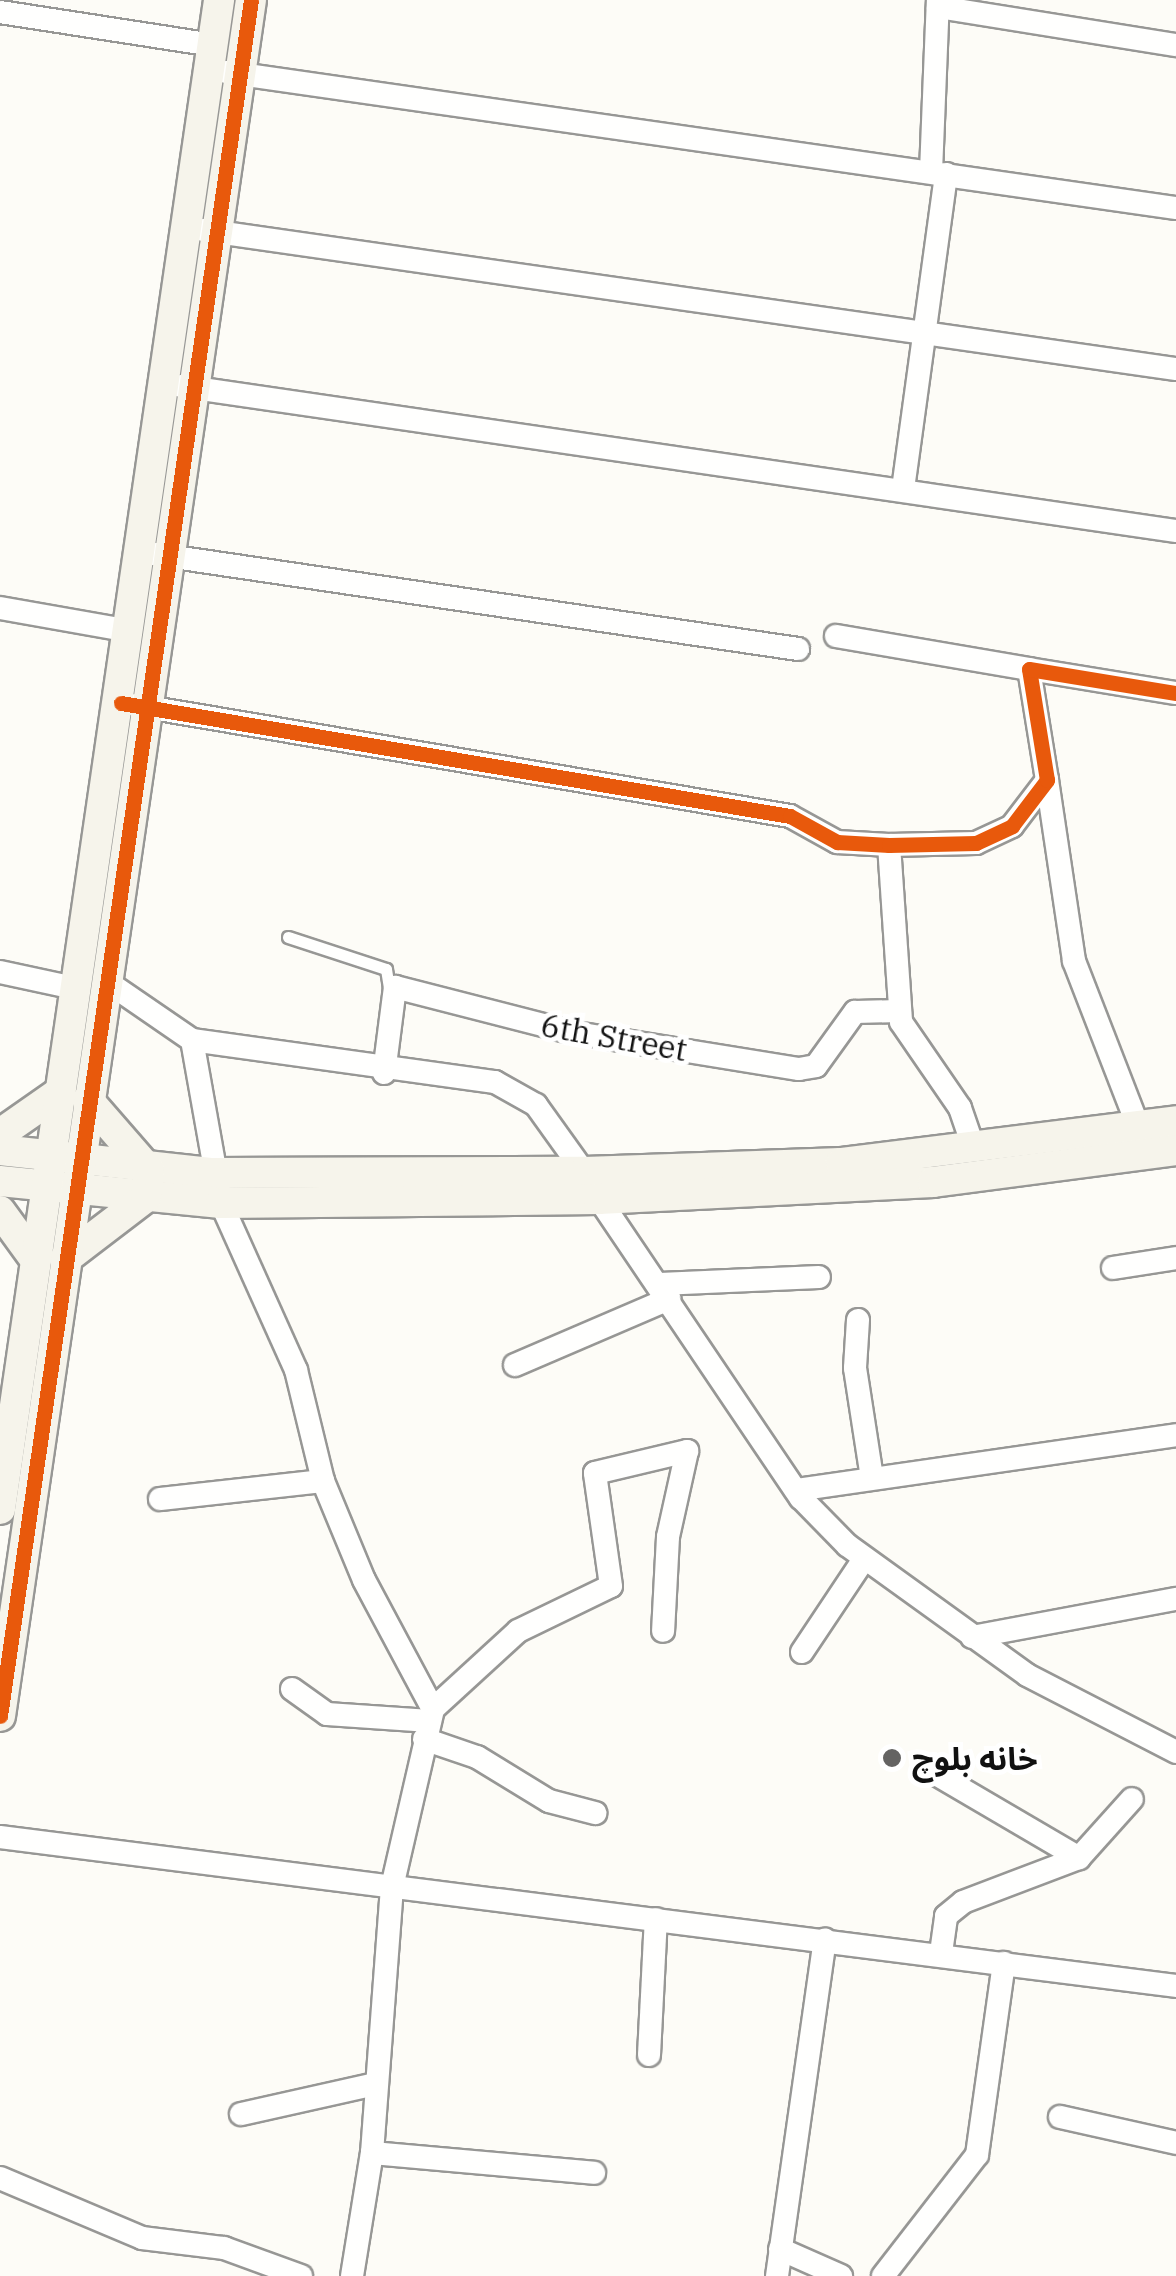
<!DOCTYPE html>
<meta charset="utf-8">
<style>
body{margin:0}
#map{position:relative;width:1176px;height:2276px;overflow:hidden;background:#fdfcf7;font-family:"IBM Plex Serif","Noto Sans Arabic",serif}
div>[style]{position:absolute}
.roads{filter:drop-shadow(2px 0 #979795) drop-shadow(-2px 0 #979795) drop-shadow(0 2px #979795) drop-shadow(0 -2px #979795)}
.lane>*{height:11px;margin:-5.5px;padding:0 5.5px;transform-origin:5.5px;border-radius:5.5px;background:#fffffe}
.street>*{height:22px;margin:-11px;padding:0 11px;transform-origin:11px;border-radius:11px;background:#fffffe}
.secondary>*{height:30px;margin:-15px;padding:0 15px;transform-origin:15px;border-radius:15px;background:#f6f4eb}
.cycleway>*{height:15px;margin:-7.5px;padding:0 7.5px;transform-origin:7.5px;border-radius:7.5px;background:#e8590c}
.dots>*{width:28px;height:28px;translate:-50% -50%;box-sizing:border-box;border:5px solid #fff;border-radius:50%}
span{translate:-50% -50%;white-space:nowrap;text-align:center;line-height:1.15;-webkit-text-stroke:10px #fff;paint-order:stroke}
.street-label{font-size:32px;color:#111}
.poi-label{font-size:32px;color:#111;font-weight:700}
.left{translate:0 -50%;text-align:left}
</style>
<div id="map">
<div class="roads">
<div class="lane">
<div style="left:288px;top:937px;width:103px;rotate:18.1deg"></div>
<div style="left:386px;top:969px;width:20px;rotate:81deg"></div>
</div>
<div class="street">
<div style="left:938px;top:7px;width:241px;rotate:9.1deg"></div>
<div style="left:0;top:12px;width:215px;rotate:8.8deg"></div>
<div style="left:226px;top:72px;width:960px;rotate:8.15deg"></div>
<div style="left:931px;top:172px;width:172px;rotate:-87.7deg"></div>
<div style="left:203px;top:230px;width:983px;rotate:8.13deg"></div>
<div style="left:181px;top:386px;width:1006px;rotate:8.29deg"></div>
<div style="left:903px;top:489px;width:318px;rotate:-82.2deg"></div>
<div style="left:154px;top:554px;width:651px;rotate:8.39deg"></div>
<div style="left:0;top:608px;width:132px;rotate:10deg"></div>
<div style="left:836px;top:636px;width:196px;rotate:9.7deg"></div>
<div style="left:135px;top:705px;width:664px;rotate:9.62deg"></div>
<div style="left:790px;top:816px;width:54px;rotate:29deg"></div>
<div style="left:837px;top:842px;width:52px;rotate:3.3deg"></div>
<div style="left:889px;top:845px;width:87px;rotate:-1.3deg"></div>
<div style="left:976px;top:843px;width:40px;rotate:-25deg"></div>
<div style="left:1012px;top:826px;width:58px;rotate:-52.7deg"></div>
<div style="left:1047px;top:780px;width:112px;rotate:-99.2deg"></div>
<div style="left:1029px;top:669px;width:149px;rotate:9.3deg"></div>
<div style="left:1047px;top:780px;width:183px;rotate:81.5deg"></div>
<div style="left:1074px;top:961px;width:177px;rotate:68.8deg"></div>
<div style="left:889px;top:845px;width:177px;rotate:86.1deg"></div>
<div style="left:901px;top:1022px;width:104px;rotate:55.5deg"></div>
<div style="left:960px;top:1108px;width:43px;rotate:71.1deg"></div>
<div style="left:0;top:972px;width:76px;rotate:12.2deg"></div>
<div style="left:106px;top:981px;width:104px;rotate:34.5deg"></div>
<div style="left:192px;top:1040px;width:306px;rotate:7.9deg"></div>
<div style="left:495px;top:1082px;width:47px;rotate:29.3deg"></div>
<div style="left:536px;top:1105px;width:82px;rotate:54.4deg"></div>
<div style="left:192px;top:1040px;width:166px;rotate:79.9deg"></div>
<div style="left:221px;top:1203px;width:183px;rotate:65.8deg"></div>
<div style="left:296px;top:1370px;width:114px;rotate:76.3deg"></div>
<div style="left:323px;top:1481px;width:107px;rotate:67.5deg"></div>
<div style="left:364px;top:1580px;width:146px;rotate:61.9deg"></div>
<div style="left:384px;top:1073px;width:87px;rotate:-82.7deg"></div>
<div style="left:395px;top:987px;width:181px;rotate:14.4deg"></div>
<div style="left:570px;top:1032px;width:232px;rotate:9.2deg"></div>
<div style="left:799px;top:1069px;width:17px;rotate:-10deg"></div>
<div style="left:816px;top:1066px;width:67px;rotate:-54.2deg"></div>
<div style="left:855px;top:1012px;width:44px;rotate:-1.3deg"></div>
<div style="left:599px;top:1199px;width:361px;rotate:56deg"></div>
<div style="left:801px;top:1498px;width:66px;rotate:45.6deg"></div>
<div style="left:847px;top:1545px;width:222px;rotate:35.8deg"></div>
<div style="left:1027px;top:1675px;width:168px;rotate:27.3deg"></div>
<div style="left:1113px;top:1268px;width:64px;rotate:-9deg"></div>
<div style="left:660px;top:1284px;width:159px;rotate:-2.5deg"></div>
<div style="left:858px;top:1320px;width:48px;rotate:93.6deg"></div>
<div style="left:855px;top:1368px;width:111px;rotate:81.2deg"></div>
<div style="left:515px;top:1365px;width:168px;rotate:-23.2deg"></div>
<div style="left:796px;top:1490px;width:384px;rotate:-8.2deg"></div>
<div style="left:160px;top:1499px;width:164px;rotate:-6.3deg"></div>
<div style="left:972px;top:1637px;width:208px;rotate:-10.6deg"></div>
<div style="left:802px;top:1652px;width:112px;rotate:-56.3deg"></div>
<div style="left:292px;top:1689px;width:43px;rotate:35.5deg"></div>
<div style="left:327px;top:1714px;width:103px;rotate:3.9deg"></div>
<div style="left:424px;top:1739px;width:56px;rotate:18.8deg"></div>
<div style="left:477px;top:1757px;width:84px;rotate:31.4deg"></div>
<div style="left:549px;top:1801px;width:48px;rotate:14.6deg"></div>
<div style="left:936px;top:1774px;width:166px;rotate:30.4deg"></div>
<div style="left:0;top:1837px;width:1185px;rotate:7.22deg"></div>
<div style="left:941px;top:1953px;width:37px;rotate:-82deg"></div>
<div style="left:946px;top:1916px;width:22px;rotate:-39deg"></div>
<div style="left:963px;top:1902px;width:124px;rotate:-20.8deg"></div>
<div style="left:1079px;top:1858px;width:79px;rotate:-48.1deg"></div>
<div style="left:649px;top:2055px;width:136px;rotate:-87.1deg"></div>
<div style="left:241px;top:2114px;width:137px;rotate:-12.6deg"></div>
<div style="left:1060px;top:2117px;width:119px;rotate:12.6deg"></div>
<div style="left:372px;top:2153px;width:223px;rotate:5.1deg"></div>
<div style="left:0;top:2178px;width:154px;rotate:22.9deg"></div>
<div style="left:142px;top:2238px;width:83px;rotate:7deg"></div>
<div style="left:224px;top:2248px;width:82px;rotate:20deg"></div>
<div style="left:780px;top:2249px;width:67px;rotate:23.9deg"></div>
<div style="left:352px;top:2276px;width:125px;rotate:-80.8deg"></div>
<div style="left:372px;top:2153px;width:267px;rotate:-85.7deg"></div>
<div style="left:392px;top:1887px;width:183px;rotate:-77deg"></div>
<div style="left:433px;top:1709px;width:115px;rotate:-42.5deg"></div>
<div style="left:518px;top:1631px;width:103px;rotate:-25.8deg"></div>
<div style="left:611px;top:1586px;width:114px;rotate:-98.1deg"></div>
<div style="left:595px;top:1473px;width:95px;rotate:-13.4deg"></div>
<div style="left:687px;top:1451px;width:88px;rotate:102.5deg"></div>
<div style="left:668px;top:1537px;width:94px;rotate:93deg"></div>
<div style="left:777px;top:2276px;width:340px;rotate:-81.9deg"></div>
<div style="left:883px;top:2276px;width:153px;rotate:-52.2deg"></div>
<div style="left:977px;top:2155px;width:194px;rotate:-82deg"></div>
</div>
<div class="secondary">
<div style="left:0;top:1134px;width:68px;rotate:-34.9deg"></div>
<div style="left:0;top:1150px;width:214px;rotate:6.2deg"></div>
<div style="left:213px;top:1173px;width:371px;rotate:-0.2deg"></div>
<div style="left:584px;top:1172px;width:257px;rotate:-2deg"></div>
<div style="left:841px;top:1163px;width:338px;rotate:-7.1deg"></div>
<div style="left:0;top:1181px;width:222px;rotate:5.7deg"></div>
<div style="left:221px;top:1203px;width:378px;rotate:-0.6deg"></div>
<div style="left:599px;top:1199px;width:334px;rotate:-2.9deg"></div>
<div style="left:933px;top:1182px;width:245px;rotate:-7.5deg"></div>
<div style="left:0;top:1211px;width:54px;rotate:54deg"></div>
<div style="left:65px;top:1259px;width:102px;rotate:-37.4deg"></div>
<div style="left:146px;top:1197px;width:27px;rotate:-84deg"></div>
<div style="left:149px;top:1170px;width:93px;rotate:-131.1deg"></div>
<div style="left:0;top:1509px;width:1525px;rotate:-81.74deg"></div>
<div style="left:0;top:1716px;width:1734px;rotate:-81.68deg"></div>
</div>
</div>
<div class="cycleway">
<div style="left:121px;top:703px;width:678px;rotate:9.59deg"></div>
<div style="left:790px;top:816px;width:54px;rotate:29deg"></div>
<div style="left:837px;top:842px;width:52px;rotate:3.3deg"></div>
<div style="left:889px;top:845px;width:87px;rotate:-1.3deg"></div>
<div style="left:976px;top:843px;width:40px;rotate:-25deg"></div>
<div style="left:1012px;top:826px;width:58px;rotate:-52.7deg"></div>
<div style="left:1047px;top:780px;width:112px;rotate:-99.2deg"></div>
<div style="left:1029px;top:669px;width:149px;rotate:9.3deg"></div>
<div style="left:0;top:1716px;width:1734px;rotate:-81.68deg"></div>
</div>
<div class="dots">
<div style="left:892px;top:1758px;background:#646362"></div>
</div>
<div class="street-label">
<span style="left:614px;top:1037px;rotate:10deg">6th Street</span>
</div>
<div class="poi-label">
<span class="left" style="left:912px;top:1758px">خانه بلوچ</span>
</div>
</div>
